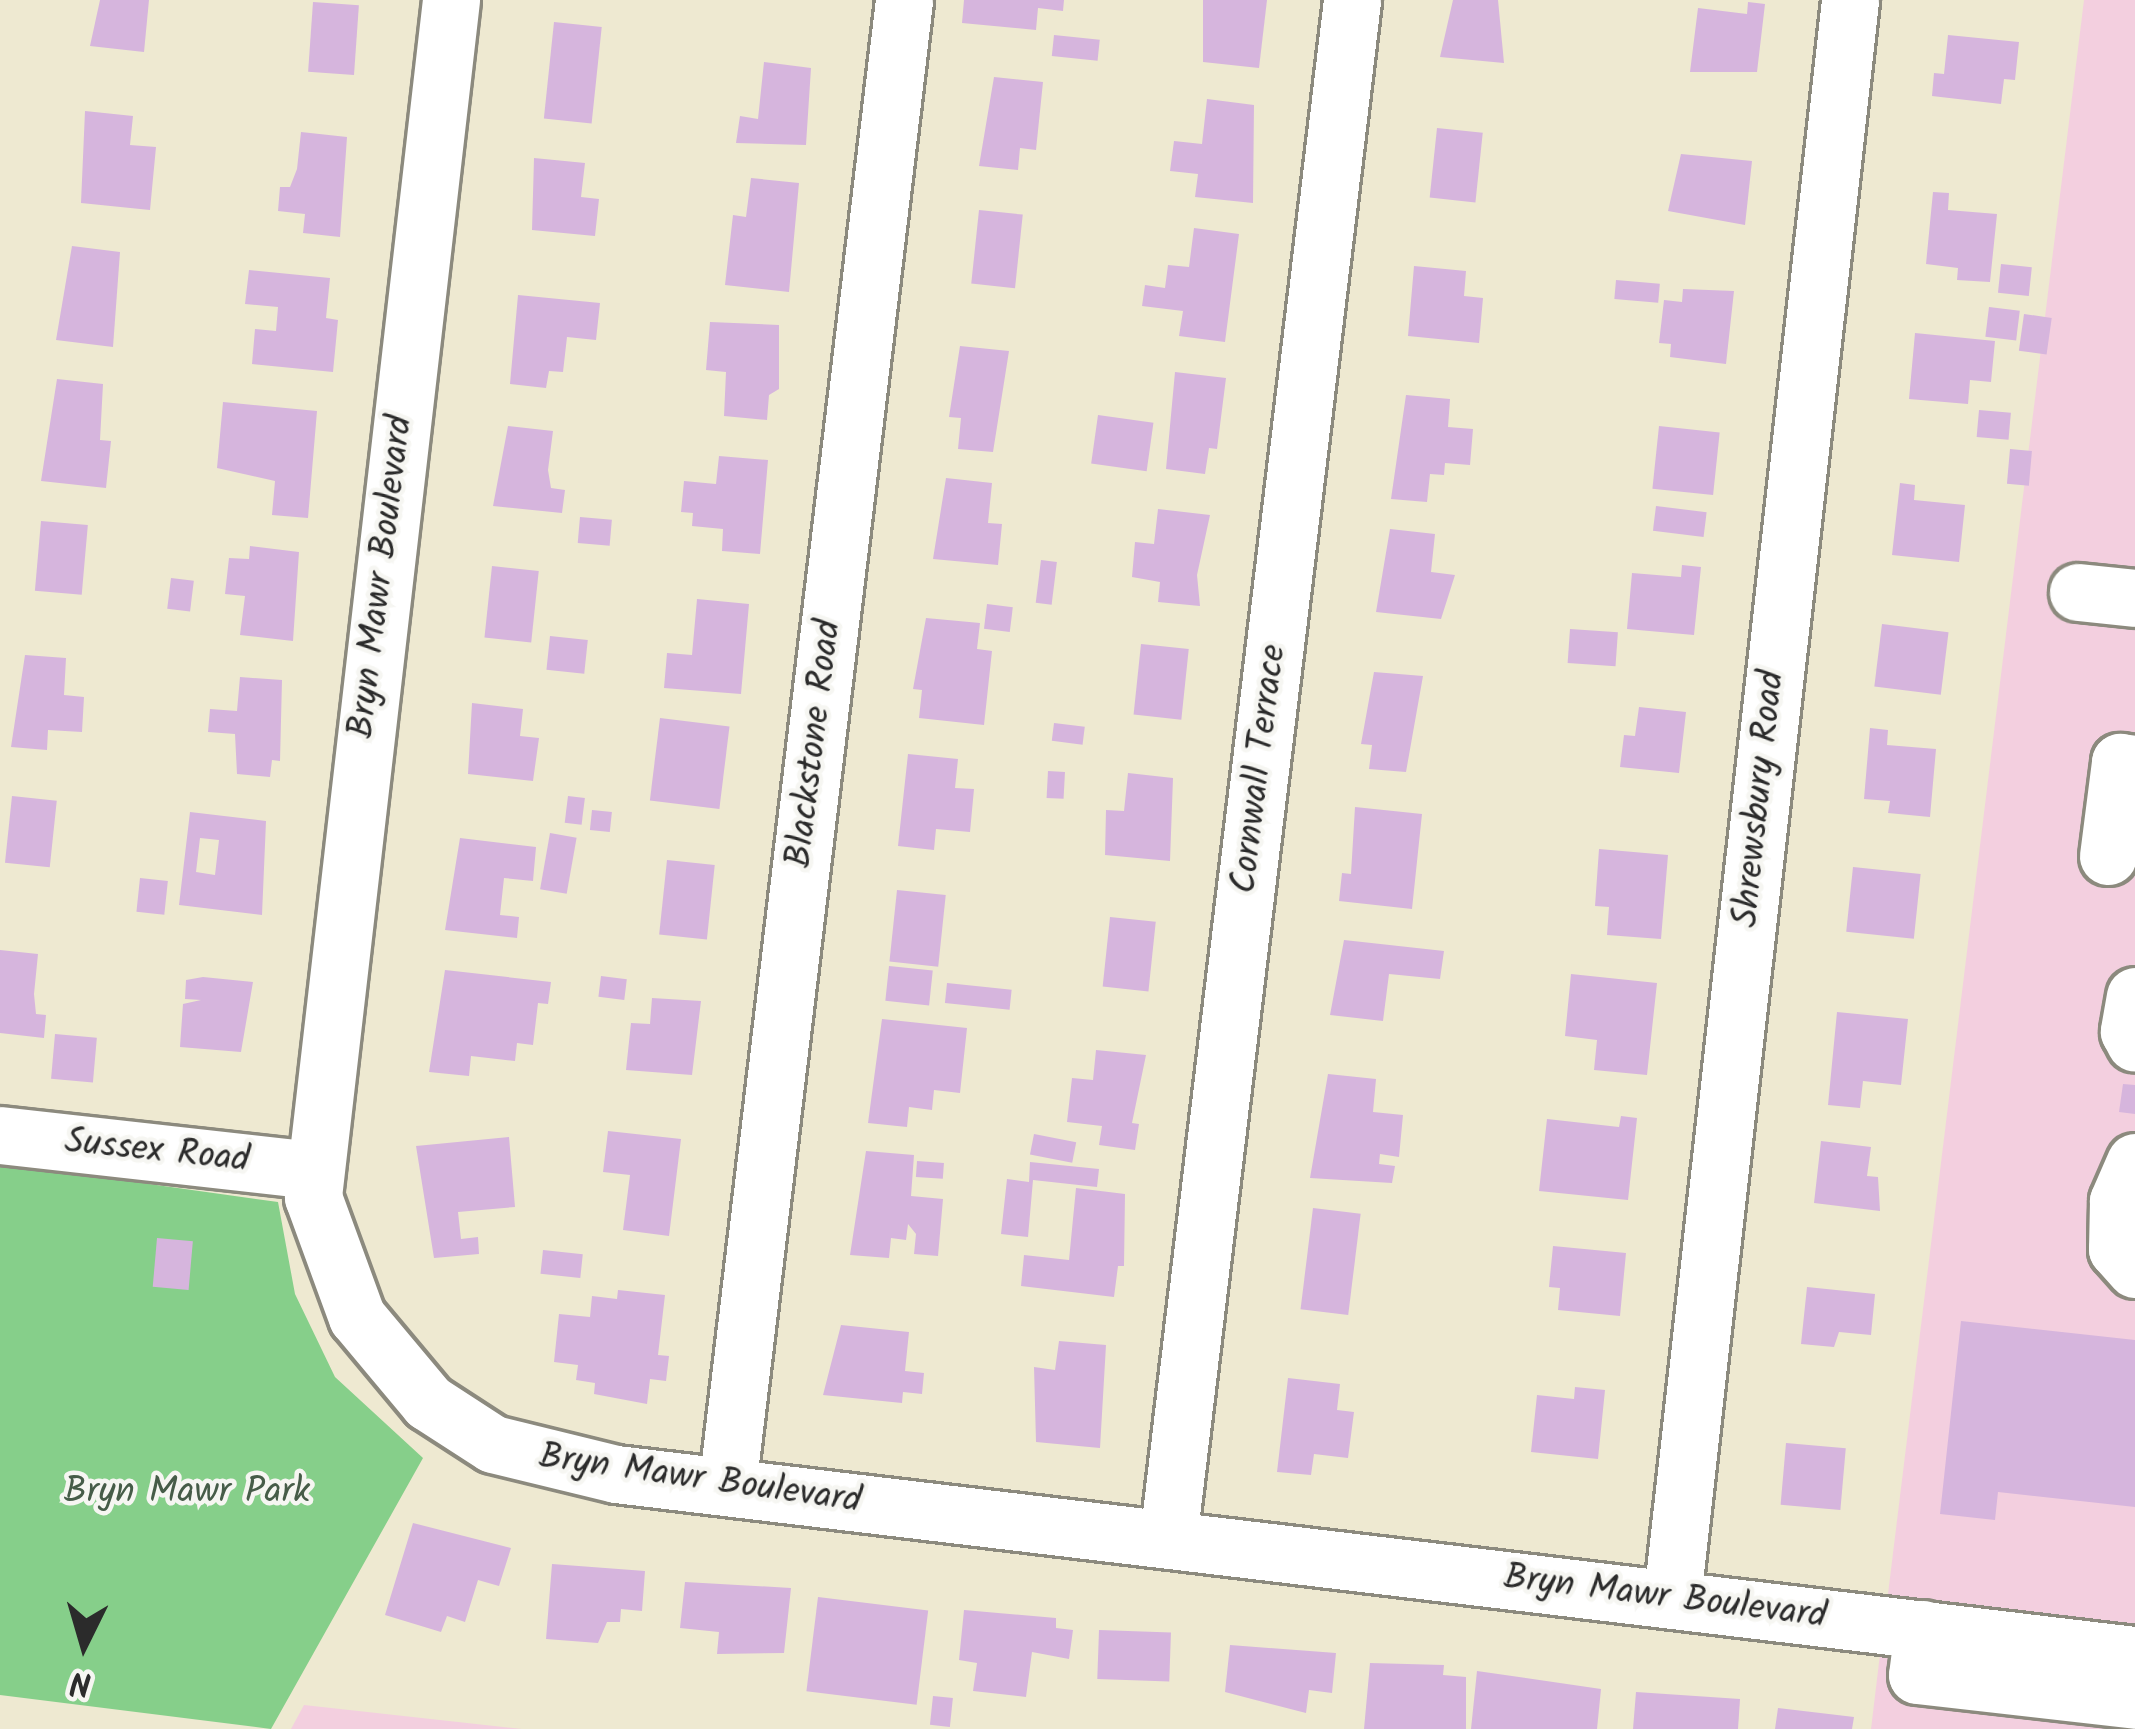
<!DOCTYPE html>
<style>
body{margin:0}
#map{position:relative;width:2135px;height:1729px;overflow:hidden;background:#eee9d1;font-family:Kalam,sans-serif}
div>[style]{position:absolute}
.built>*{inset:0;background:#f3cfdf}
.green>*{inset:0;background:#86cf8a}
.building>*{inset:0;background:#d6b5dd;transform-origin:0 0}
.roads{filter:drop-shadow(3px 0 #8c8a7e) drop-shadow(-3px 0 #8c8a7e) drop-shadow(0 3px #8c8a7e) drop-shadow(0 -3px #8c8a7e)}
.minor>*{height:57px;margin:-28.5px;padding:0 28.5px;transform-origin:28.5px;border-radius:28.5px;background:#fff}
span{translate:-50% -50%;white-space:nowrap;text-align:center;line-height:1.15;-webkit-text-stroke:9px #f6f6f2;paint-order:stroke}
.street-label{font-size:36px;color:#2b2b2b}
.park-label{font-size:36px;color:#465c48}
.north{position:absolute;left:24px;top:1585px;width:120px;height:120px;-webkit-text-stroke:9px #f6f6f2;paint-order:stroke;rotate:185deg;font-size:33px;font-weight:700;line-height:48px;text-align:center;color:#2b2b2b}
.north::after{content:'';display:block;margin:auto;width:42px;height:54px;background:#2b2b2b;clip-path:polygon(50% 0,100% 100%,50% 72%,0 100%)}
</style>
<div id="map">
<div class="built">
<div style="clip-path:polygon(2084px 0,2135px 0,2135px 1633px,1887px 1602px)"></div>
<div style="clip-path:polygon(1881px 1646px,2135px 1676px,2135px 1729px,1871px 1729px)"></div>
<div style="clip-path:polygon(304px 1705px,522px 1729px,291px 1729px)"></div>
</div>
<div class="green">
<div style="clip-path:polygon(0 1163px,278px 1202px,295px 1294px,335px 1377px,423px 1458px,271px 1729px,0 1695px)"></div>
</div>
<div class="building">
<div style="clip-path:polygon(100px 0,149px 0,144px 52px,90px 46px)"></div>
<div style="clip-path:polygon(964px 0,1064px 0,1063px 11px,1038px 8px,1036px 30px,962px 23px)"></div>
<div style="clip-path:polygon(1203px 0,1267px 0,1259px 68px,1203px 62px)"></div>
<div style="clip-path:polygon(1453px 0,1498px 0,1504px 63px,1440px 57px)"></div>
<div style="left:313px;top:2px;width:46px;height:70px;rotate:4deg"></div>
<div style="clip-path:polygon(1748px 2px,1765px 4px,1757px 72px,1690px 72px,1698px 8px,1747px 14px)"></div>
<div style="left:554px;top:22px;width:48px;height:97px;rotate:6deg"></div>
<div style="left:1054px;top:35px;width:46px;height:21px;rotate:6deg"></div>
<div style="clip-path:polygon(1948px 35px,2019px 42px,2015px 80px,2004px 79px,2001px 104px,1932px 96px,1934px 73px,1944px 74px)"></div>
<div style="clip-path:polygon(764px 62px,811px 68px,806px 145px,736px 143px,740px 116px,758px 119px)"></div>
<div style="clip-path:polygon(994px 77px,1043px 82px,1036px 150px,1020px 148px,1018px 170px,979px 166px)"></div>
<div style="clip-path:polygon(1207px 99px,1254px 105px,1253px 203px,1195px 197px,1198px 174px,1170px 171px,1174px 141px,1202px 144px)"></div>
<div style="clip-path:polygon(85px 111px,133px 116px,130px 145px,156px 147px,150px 210px,81px 203px)"></div>
<div style="left:1437px;top:128px;width:46px;height:70px;rotate:6deg"></div>
<div style="clip-path:polygon(301px 132px,347px 137px,340px 237px,303px 233px,305px 214px,278px 211px,280px 187px,290px 187px,297px 169px)"></div>
<div style="clip-path:polygon(1681px 154px,1752px 161px,1745px 225px,1668px 211px)"></div>
<div style="clip-path:polygon(534px 158px,585px 163px,581px 197px,599px 199px,595px 236px,532px 230px)"></div>
<div style="clip-path:polygon(751px 178px,799px 183px,789px 292px,725px 285px,733px 215px,746px 217px)"></div>
<div style="clip-path:polygon(1933px 192px,1949px 193px,1948px 210px,1997px 214px,1990px 282px,1957px 280px,1958px 268px,1926px 264px)"></div>
<div style="left:979px;top:210px;width:44px;height:74px;rotate:6deg"></div>
<div style="clip-path:polygon(1194px 228px,1239px 234px,1225px 342px,1179px 336px,1183px 311px,1142px 306px,1145px 285px,1165px 288px,1168px 265px,1189px 267px)"></div>
<div style="clip-path:polygon(72px 246px,120px 252px,113px 347px,56px 340px)"></div>
<div style="left:2001px;top:264px;width:31px;height:29px;rotate:6deg"></div>
<div style="clip-path:polygon(1414px 266px,1466px 271px,1464px 296px,1483px 298px,1479px 343px,1408px 336px)"></div>
<div style="clip-path:polygon(249px 270px,330px 278px,326px 318px,338px 320px,333px 372px,252px 364px,255px 329px,276px 331px,278px 307px,245px 304px)"></div>
<div style="left:1616px;top:280px;width:44px;height:19px;rotate:5deg"></div>
<div style="clip-path:polygon(1683px 289px,1734px 291px,1726px 364px,1670px 357px,1671px 344px,1659px 343px,1664px 300px,1682px 302px)"></div>
<div style="clip-path:polygon(518px 295px,600px 303px,596px 340px,567px 337px,563px 372px,549px 371px,546px 388px,510px 384px)"></div>
<div style="left:1989px;top:307px;width:31px;height:30px;rotate:7deg"></div>
<div style="left:2024px;top:314px;width:28px;height:37px;rotate:8deg"></div>
<div style="clip-path:polygon(710px 322px,779px 325px,779px 389px,769px 395px,767px 420px,724px 416px,726px 372px,706px 370px)"></div>
<div style="clip-path:polygon(1915px 333px,1995px 341px,1991px 382px,1970px 380px,1968px 404px,1909px 399px)"></div>
<div style="clip-path:polygon(960px 346px,1009px 351px,993px 452px,958px 449px,961px 418px,949px 417px)"></div>
<div style="clip-path:polygon(1175px 372px,1226px 378px,1217px 449px,1209px 448px,1205px 474px,1166px 469px)"></div>
<div style="clip-path:polygon(57px 379px,103px 384px,100px 440px,111px 441px,106px 488px,41px 481px)"></div>
<div style="clip-path:polygon(1406px 395px,1450px 399px,1448px 427px,1473px 429px,1470px 465px,1445px 463px,1444px 475px,1430px 474px,1427px 502px,1391px 499px)"></div>
<div style="clip-path:polygon(223px 402px,317px 411px,308px 518px,272px 515px,275px 481px,217px 468px)"></div>
<div style="left:1979px;top:410px;width:32px;height:27px;rotate:5deg"></div>
<div style="left:1098px;top:415px;width:56px;height:49px;rotate:8deg"></div>
<div style="clip-path:polygon(508px 426px,553px 431px,548px 470px,551px 488px,565px 490px,562px 513px,493px 506px)"></div>
<div style="left:1659px;top:426px;width:61px;height:63px;rotate:6deg"></div>
<div style="left:2010px;top:449px;width:22px;height:35px;rotate:5deg"></div>
<div style="clip-path:polygon(719px 456px,768px 460px,760px 554px,722px 551px,723px 529px,692px 526px,693px 513px,681px 512px,684px 481px,716px 484px)"></div>
<div style="clip-path:polygon(946px 478px,992px 483px,988px 523px,1002px 524px,998px 565px,933px 559px)"></div>
<div style="clip-path:polygon(1900px 483px,1915px 485px,1914px 500px,1965px 505px,1959px 562px,1892px 555px)"></div>
<div style="left:1656px;top:506px;width:51px;height:25px;rotate:7deg"></div>
<div style="clip-path:polygon(1158px 509px,1210px 515px,1197px 575px,1200px 606px,1158px 602px,1160px 582px,1132px 577px,1135px 542px,1154px 544px)"></div>
<div style="left:580px;top:517px;width:32px;height:26px;rotate:5deg"></div>
<div style="left:41px;top:521px;width:47px;height:70px;rotate:5deg"></div>
<div style="clip-path:polygon(1390px 529px,1435px 534px,1431px 572px,1455px 575px,1441px 619px,1376px 612px)"></div>
<div style="clip-path:polygon(250px 546px,299px 552px,293px 641px,240px 635px,245px 596px,225px 594px,229px 558px,249px 559px)"></div>
<div style="left:1041px;top:560px;width:16px;height:43px;rotate:7deg"></div>
<div style="clip-path:polygon(1682px 565px,1701px 567px,1694px 635px,1627px 629px,1632px 573px,1681px 577px)"></div>
<div style="left:492px;top:566px;width:47px;height:72px;rotate:6deg"></div>
<div style="left:171px;top:578px;width:23px;height:31px;rotate:7deg"></div>
<div style="clip-path:polygon(697px 599px,749px 604px,741px 694px,664px 688px,667px 653px,692px 655px)"></div>
<div style="left:987px;top:604px;width:26px;height:25px;rotate:7deg"></div>
<div style="clip-path:polygon(926px 618px,980px 623px,977px 649px,992px 651px,984px 725px,919px 718px,922px 690px,913px 689px)"></div>
<div style="left:1882px;top:624px;width:67px;height:63px;rotate:7deg"></div>
<div style="left:1570px;top:629px;width:48px;height:34px;rotate:4deg"></div>
<div style="left:550px;top:636px;width:38px;height:34px;rotate:6deg"></div>
<div style="left:1141px;top:644px;width:48px;height:71px;rotate:6deg"></div>
<div style="clip-path:polygon(25px 655px,66px 658px,64px 695px,84px 697px,82px 732px,48px 730px,47px 750px,11px 747px)"></div>
<div style="clip-path:polygon(1374px 672px,1423px 676px,1406px 772px,1369px 769px,1372px 745px,1361px 744px)"></div>
<div style="clip-path:polygon(240px 677px,282px 680px,280px 761px,272px 760px,270px 777px,237px 774px,235px 734px,208px 732px,210px 709px,237px 711px)"></div>
<div style="clip-path:polygon(472px 703px,523px 709px,520px 736px,539px 738px,533px 781px,468px 774px)"></div>
<div style="clip-path:polygon(1639px 707px,1686px 712px,1679px 773px,1620px 767px,1624px 735px,1635px 736px)"></div>
<div style="left:660px;top:718px;width:70px;height:83px;rotate:7deg"></div>
<div style="left:1054px;top:723px;width:31px;height:18px;rotate:7deg"></div>
<div style="clip-path:polygon(1870px 728px,1888px 730px,1887px 745px,1936px 749px,1930px 817px,1888px 813px,1890px 801px,1864px 799px)"></div>
<div style="clip-path:polygon(908px 754px,958px 759px,955px 788px,974px 789px,970px 832px,936px 829px,934px 850px,898px 846px)"></div>
<div style="left:1048px;top:771px;width:17px;height:27px;rotate:3deg"></div>
<div style="clip-path:polygon(1128px 773px,1173px 778px,1170px 861px,1105px 855px,1106px 810px,1124px 811px)"></div>
<div style="left:12px;top:796px;width:45px;height:67px;rotate:6deg"></div>
<div style="left:568px;top:796px;width:17px;height:27px;rotate:7deg"></div>
<div style="clip-path:polygon(1355px 807px,1422px 814px,1412px 909px,1339px 901px,1342px 873px,1351px 874px)"></div>
<div style="left:592px;top:810px;width:20px;height:20px;rotate:6deg"></div>
<div style="clip-path:polygon(evenodd,190px 812px,266px 821px,262px 915px,179px 905px,190px 812px,200px 838px,219px 840px,215px 875px,196px 872px,200px 838px)"></div>
<div style="left:550px;top:833px;width:27px;height:57px;rotate:10deg"></div>
<div style="clip-path:polygon(460px 838px,536px 847px,533px 881px,504px 878px,500px 915px,519px 917px,517px 938px,445px 930px)"></div>
<div style="clip-path:polygon(1599px 849px,1668px 855px,1661px 939px,1607px 935px,1609px 907px,1595px 906px)"></div>
<div style="left:667px;top:860px;width:48px;height:75px;rotate:6deg"></div>
<div style="left:1853px;top:867px;width:68px;height:65px;rotate:6deg"></div>
<div style="left:140px;top:878px;width:28px;height:34px;rotate:6deg"></div>
<div style="left:897px;top:890px;width:49px;height:72px;rotate:6deg"></div>
<div style="left:1110px;top:917px;width:46px;height:70px;rotate:6deg"></div>
<div style="clip-path:polygon(1344px 940px,1444px 951px,1440px 979px,1389px 974px,1383px 1021px,1330px 1015px)"></div>
<div style="clip-path:polygon(0 950px,38px 954px,34px 994px,36px 1014px,46px 1015px,44px 1038px,0 1033px)"></div>
<div style="left:889px;top:966px;width:44px;height:35px;rotate:6deg"></div>
<div style="clip-path:polygon(445px 970px,551px 982px,548px 1004px,538px 1003px,533px 1045px,517px 1043px,515px 1061px,471px 1056px,469px 1076px,429px 1072px)"></div>
<div style="clip-path:polygon(1571px 974px,1657px 983px,1647px 1075px,1594px 1070px,1597px 1040px,1565px 1036px)"></div>
<div style="left:601px;top:976px;width:26px;height:21px;rotate:7deg"></div>
<div style="clip-path:polygon(203px 977px,253px 982px,241px 1052px,180px 1047px,183px 1004px,201px 1000px,185px 999px,186px 980px)"></div>
<div style="left:947px;top:983px;width:65px;height:20px;rotate:6deg"></div>
<div style="clip-path:polygon(652px 998px,701px 1001px,692px 1075px,626px 1070px,631px 1023px,650px 1024px)"></div>
<div style="clip-path:polygon(1837px 1012px,1908px 1019px,1901px 1085px,1863px 1081px,1860px 1108px,1828px 1105px)"></div>
<div style="clip-path:polygon(882px 1019px,967px 1028px,960px 1093px,934px 1090px,932px 1110px,909px 1107px,907px 1127px,868px 1123px)"></div>
<div style="left:55px;top:1034px;width:42px;height:45px;rotate:5deg"></div>
<div style="clip-path:polygon(1096px 1050px,1146px 1055px,1132px 1123px,1139px 1124px,1135px 1150px,1099px 1145px,1102px 1126px,1067px 1122px,1072px 1078px,1093px 1080px)"></div>
<div style="clip-path:polygon(1328px 1074px,1376px 1079px,1373px 1112px,1403px 1115px,1399px 1157px,1380px 1154px,1379px 1164px,1395px 1166px,1392px 1183px,1310px 1178px)"></div>
<div style="clip-path:polygon(2123px 1084px,2135px 1085px,2135px 1114px,2119px 1112px)"></div>
<div style="clip-path:polygon(1621px 1116px,1637px 1118px,1628px 1200px,1539px 1191px,1547px 1119px,1619px 1127px)"></div>
<div style="clip-path:polygon(608px 1131px,681px 1139px,669px 1236px,623px 1230px,630px 1175px,603px 1172px)"></div>
<div style="left:1034px;top:1134px;width:43px;height:21px;rotate:11deg"></div>
<div style="clip-path:polygon(509px 1137px,515px 1207px,458px 1212px,461px 1239px,478px 1237px,479px 1254px,434px 1258px,416px 1146px)"></div>
<div style="clip-path:polygon(1821px 1141px,1871px 1147px,1867px 1176px,1878px 1177px,1880px 1211px,1814px 1203px)"></div>
<div style="clip-path:polygon(866px 1151px,914px 1155px,911px 1196px,943px 1199px,938px 1256px,914px 1254px,916px 1234px,908px 1224px,906px 1240px,891px 1238px,889px 1258px,850px 1255px)"></div>
<div style="left:917px;top:1161px;width:27px;height:16px;rotate:4deg"></div>
<div style="clip-path:polygon(1030px 1162px,1099px 1169px,1097px 1187px,1033px 1180px,1028px 1237px,1001px 1234px,1007px 1179px,1029px 1182px)"></div>
<div style="clip-path:polygon(1076px 1188px,1125px 1194px,1124px 1266px,1118px 1266px,1114px 1297px,1021px 1286px,1024px 1255px,1069px 1260px)"></div>
<div style="left:1313px;top:1208px;width:48px;height:102px;rotate:7deg"></div>
<div style="left:157px;top:1238px;width:36px;height:49px;rotate:5deg"></div>
<div style="clip-path:polygon(1553px 1246px,1626px 1253px,1620px 1316px,1558px 1310px,1560px 1288px,1549px 1287px)"></div>
<div style="left:543px;top:1250px;width:40px;height:24px;rotate:6deg"></div>
<div style="clip-path:polygon(1807px 1287px,1875px 1294px,1871px 1335px,1839px 1332px,1834px 1347px,1801px 1344px)"></div>
<div style="clip-path:polygon(618px 1290px,665px 1295px,658px 1355px,669px 1356px,666px 1381px,650px 1379px,647px 1404px,594px 1394px,595px 1383px,576px 1380px,578px 1365px,554px 1362px,559px 1314px,590px 1317px,592px 1296px,617px 1299px)"></div>
<div style="clip-path:polygon(1961px 1321px,2135px 1340px,2135px 1507px,1998px 1492px,1995px 1520px,1940px 1514px)"></div>
<div style="clip-path:polygon(841px 1325px,909px 1332px,905px 1371px,924px 1373px,922px 1394px,903px 1392px,902px 1403px,823px 1395px)"></div>
<div style="clip-path:polygon(1059px 1341px,1106px 1345px,1100px 1448px,1036px 1442px,1034px 1367px,1055px 1370px)"></div>
<div style="clip-path:polygon(1288px 1378px,1340px 1384px,1337px 1410px,1354px 1412px,1348px 1458px,1314px 1454px,1311px 1475px,1277px 1472px)"></div>
<div style="clip-path:polygon(1575px 1387px,1605px 1390px,1598px 1459px,1531px 1452px,1537px 1395px,1574px 1399px)"></div>
<div style="left:1786px;top:1443px;width:60px;height:62px;rotate:5deg"></div>
<div style="clip-path:polygon(413px 1523px,511px 1548px,499px 1586px,478px 1580px,465px 1622px,447px 1616px,441px 1632px,385px 1615px)"></div>
<div style="clip-path:polygon(552px 1564px,645px 1571px,642px 1611px,621px 1609px,620px 1622px,607px 1622px,598px 1643px,546px 1639px)"></div>
<div style="clip-path:polygon(685px 1582px,791px 1588px,784px 1653px,717px 1654px,719px 1632px,680px 1628px)"></div>
<div style="left:818px;top:1597px;width:111px;height:95px;rotate:7deg"></div>
<div style="clip-path:polygon(964px 1610px,1056px 1618px,1056px 1628px,1073px 1630px,1069px 1659px,1032px 1652px,1026px 1697px,973px 1691px,977px 1663px,959px 1660px)"></div>
<div style="left:1099px;top:1630px;width:72px;height:49px;rotate:2deg"></div>
<div style="clip-path:polygon(1230px 1645px,1336px 1653px,1332px 1693px,1309px 1690px,1306px 1713px,1225px 1692px)"></div>
<div style="clip-path:polygon(1370px 1663px,1444px 1665px,1443px 1675px,1466px 1677px,1466px 1729px,1364px 1729px)"></div>
<div style="clip-path:polygon(1477px 1671px,1601px 1689px,1597px 1729px,1471px 1729px)"></div>
<div style="clip-path:polygon(1636px 1692px,1740px 1699px,1738px 1729px,1633px 1729px)"></div>
<div style="left:933px;top:1696px;width:20px;height:29px;rotate:6deg"></div>
<div style="clip-path:polygon(1778px 1708px,1854px 1717px,1852px 1729px,1775px 1729px)"></div>
</div>
<div class="roads">
<div class="minor">
<div style="left:451px;top:0;width:1205px;rotate:96.58deg"></div>
<div style="left:313px;top:1197px;width:128px;rotate:69.9deg"></div>
<div style="left:357px;top:1317px;width:111px;rotate:50.1deg"></div>
<div style="left:428px;top:1402px;width:77px;rotate:32.9deg"></div>
<div style="left:493px;top:1444px;width:127px;rotate:13.7deg"></div>
<div style="left:616px;top:1474px;width:1530px;rotate:6.8deg"></div>
<div style="left:2078px;top:592px;width:57px;rotate:6deg"></div>
<div style="left:2108px;top:856px;width:95px;rotate:-82.7deg"></div>
<div style="left:2120px;top:762px;width:15px;rotate:8deg"></div>
<div style="left:2135px;top:996px;width:36px;rotate:100deg"></div>
<div style="left:2129px;top:1031px;width:13px;rotate:63deg"></div>
<div style="left:0;top:1135px;width:316px;rotate:6.4deg"></div>
<div style="left:2135px;top:1162px;width:43px;rotate:113.6deg"></div>
<div style="left:2118px;top:1201px;width:48px;rotate:91.2deg"></div>
<div style="left:2117px;top:1249px;width:27px;rotate:48deg"></div>
<div style="left:727px;top:1487px;width:1497px;rotate:-83.21deg"></div>
<div style="left:1168px;top:1539px;width:1550px;rotate:-83.18deg"></div>
<div style="left:1672px;top:1598px;width:1608px;rotate:-83.64deg"></div>
<div style="left:1923px;top:1629px;width:46px;rotate:97.4deg"></div>
<div style="left:1917px;top:1675px;width:219px;rotate:6.5deg"></div>
</div>
</div>
<div class="street-label">
<span style="left:382px;top:577px;rotate:-83deg">Bryn Mawr Boulevard</span>
<span style="left:815px;top:744px;rotate:-83deg">Blackstone Road</span>
<span style="left:1260px;top:769px;rotate:-83deg">Cornwall Terrace</span>
<span style="left:1760px;top:799px;rotate:-84deg">Shrewsbury Road</span>
<span style="left:157px;top:1152px;rotate:6deg">Sussex Road</span>
<span style="left:700px;top:1480px;rotate:8deg">Bryn Mawr Boulevard</span>
<span style="left:1665px;top:1598px;rotate:7deg">Bryn Mawr Boulevard</span>
</div>
<div class="park-label">
<span style="left:187px;top:1493px">Bryn Mawr Park</span>
</div>
<div class="north">N</div>
</div>
